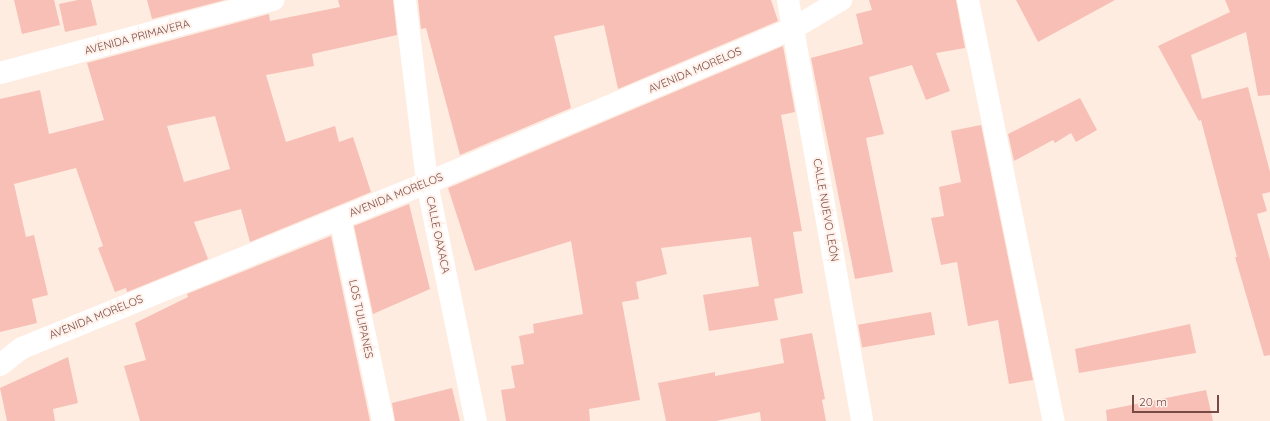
<!DOCTYPE html>
<meta charset="utf-8">
<style>
body{margin:0}
#map{position:relative;width:1270px;height:421px;overflow:hidden;background:#feece1;font-family:Quicksand,sans-serif}
div>[style]{position:absolute}
.building>*{inset:0;background:#f7bfb6;transform-origin:0 0}
.minor>*{height:22px;margin:-11px;padding:0 11px;transform-origin:11px;border-radius:11px;background:#fff}
span{translate:-50% -50%;white-space:nowrap;text-align:center;line-height:1.15;-webkit-text-stroke:4px #fff1ea;paint-order:stroke}
.street-label{font-size:11px;color:#784a45}
.scale{position:absolute;left:1132px;top:395px;width:87px;height:18px;box-sizing:border-box;border:2px solid #784a45;border-top:0;padding-left:5px;font-size:12px;line-height:14px;white-space:nowrap;color:#784a45;-webkit-text-stroke:3px #fff1ea;paint-order:stroke}
</style>
<div id="map">
<div class="building">
<div style="clip-path:polygon(14px 0,54px 0,60px 25px,22px 34px)"></div>
<div style="clip-path:polygon(78px 0,91px 0,97px 25px,65px 32px,59px 4px)"></div>
<div style="clip-path:polygon(147px 0,225px 0,152px 19px)"></div>
<div style="clip-path:polygon(evenodd,338px 0,393px 0,397px 35px,312px 54px,314px 66px,266px 75px,286px 142px,335px 126px,339px 142px,353px 137px,371px 192px,250px 242px,241px 209px,194px 222px,208px 259px,127px 292px,126px 288px,115px 292px,98px 248px,103px 246px,76px 168px,14px 184px,26px 237px,34px 235px,48px 295px,32px 299px,37px 323px,0 332px,0 99px,40px 90px,49px 134px,104px 120px,87px 63px,269px 14px,270px 21px,340px 7px,338px 0,215px 116px,230px 169px,184px 182px,167px 126px,215px 116px)"></div>
<div style="clip-path:polygon(418px 0,771px 0,778px 21px,618px 89px,604px 25px,554px 36px,571px 108px,460px 155px,426px 28px,421px 29px)"></div>
<div style="clip-path:polygon(869px 0,956px 0,965px 48px,936px 53px,950px 91px,926px 100px,912px 65px,869px 77px,884px 134px,866px 138px,893px 272px,855px 279px,811px 58px,863px 44px,856px 14px,872px 10px)"></div>
<div style="clip-path:polygon(1016px 0,1115px 0,1038px 42px)"></div>
<div style="clip-path:polygon(1225px 0,1270px 0,1270px 95px,1258px 96px,1246px 32px,1191px 55px,1202px 99px,1248px 87px,1270px 172px,1270px 192px,1262px 194px,1267px 211px,1257px 214px,1270px 260px,1270px 355px,1264px 356px,1235px 257px,1237px 257px,1201px 120px,1199px 121px,1158px 46px,1230px 12px)"></div>
<div style="clip-path:polygon(783px 46px,795px 112px,781px 115px,802px 231px,793px 232px,803px 293px,774px 299px,778px 320px,709px 331px,703px 295px,759px 286px,751px 237px,661px 248px,667px 274px,636px 282px,639px 299px,622px 302px,640px 400px,589px 409px,590px 421px,506px 421px,501px 390px,515px 388px,511px 366px,524px 364px,519px 336px,534px 333px,533px 324px,583px 314px,571px 241px,475px 271px,448px 188px)"></div>
<div style="clip-path:polygon(1080px 98px,1097px 130px,1076px 142px,1071px 133px,1055px 143px,1053px 140px,1014px 161px,1008px 134px)"></div>
<div style="clip-path:polygon(981px 125px,1033px 380px,1009px 384px,998px 320px,968px 326px,957px 262px,941px 265px,931px 218px,944px 216px,939px 187px,961px 182px,951px 131px)"></div>
<div style="clip-path:polygon(409px 204px,430px 289px,373px 314px,354px 226px)"></div>
<div style="clip-path:polygon(331px 236px,370px 421px,140px 421px,124px 366px,146px 360px,135px 323px,188px 297px,187px 294px)"></div>
<div style="left:931px;top:312px;width:23px;height:74px;rotate:80deg"></div>
<div style="clip-path:polygon(1190px 324px,1196px 353px,1079px 373px,1075px 349px)"></div>
<div style="clip-path:polygon(812px 333px,825px 399px,822px 400px,826px 421px,761px 421px,760px 412px,716px 421px,666px 421px,658px 383px,715px 372px,715px 376px,784px 363px,780px 339px)"></div>
<div style="clip-path:polygon(68px 357px,78px 403px,53px 409px,55px 421px,7px 421px,0 388px)"></div>
<div style="clip-path:polygon(452px 388px,460px 421px,395px 421px,392px 403px)"></div>
<div style="clip-path:polygon(1206px 390px,1213px 421px,1107px 421px,1106px 410px)"></div>
</div>
<div class="minor">
<div style="left:405px;top:0;width:184px;rotate:83.1deg"></div>
<div style="left:427px;top:183px;width:243px;rotate:78.4deg"></div>
<div style="left:788px;top:0;width:427px;rotate:80deg"></div>
<div style="left:968px;top:0;width:430px;rotate:78.5deg"></div>
<div style="left:0;top:73px;width:283px;rotate:-15deg"></div>
<div style="left:340px;top:218px;width:208px;rotate:78deg"></div>
<div style="left:0;top:365px;width:28px;rotate:-38deg"></div>
<div style="left:22px;top:348px;width:437px;rotate:-22.2deg"></div>
<div style="left:427px;top:183px;width:398px;rotate:-22.9deg"></div>
<div style="left:794px;top:28px;width:55px;rotate:-30.8deg"></div>
</div>
<div class="street-label">
<span style="left:137px;top:37px;rotate:-15deg">AVENIDA PRIMAVERA</span>
<span style="left:695px;top:70px;rotate:-23deg">AVENIDA MORELOS</span>
<span style="left:396px;top:195px;rotate:-22deg">AVENIDA MORELOS</span>
<span style="left:826px;top:210px;rotate:80deg">CALLE NUEVO LEÓN</span>
<span style="left:438px;top:235px;rotate:78deg">CALLE OAXACA</span>
<span style="left:96px;top:317px;rotate:-22deg">AVENIDA MORELOS</span>
<span style="left:361px;top:319px;rotate:78deg">LOS TULIPANES</span>
</div>
<div class="scale">20 m</div>
</div>
